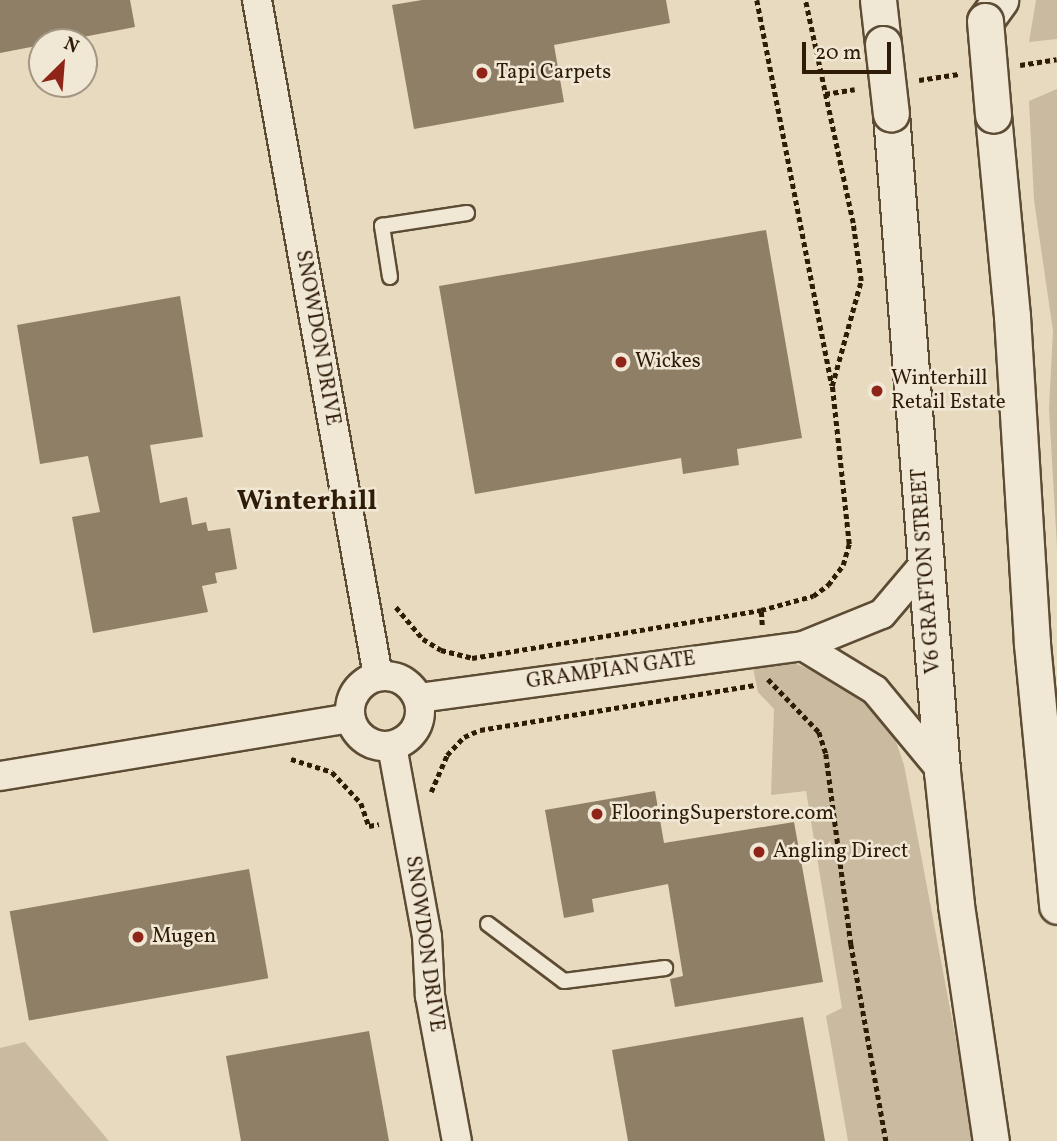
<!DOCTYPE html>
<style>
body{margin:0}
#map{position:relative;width:1057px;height:1141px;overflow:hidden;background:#e8dabf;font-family:Vollkorn,serif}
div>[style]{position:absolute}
.green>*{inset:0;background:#c9baa0}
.building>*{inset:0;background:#8f7f66;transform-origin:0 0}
.path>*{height:4.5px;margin-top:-2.25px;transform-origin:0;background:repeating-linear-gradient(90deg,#2f1c06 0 5px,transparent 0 8.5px)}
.roads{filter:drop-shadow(2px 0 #5d4c34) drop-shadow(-2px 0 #5d4c34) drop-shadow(0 2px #5d4c34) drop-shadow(0 -2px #5d4c34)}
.service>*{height:14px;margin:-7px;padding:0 7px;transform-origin:7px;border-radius:7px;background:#f0e7d5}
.minor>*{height:28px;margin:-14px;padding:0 14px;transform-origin:14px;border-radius:14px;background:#f0e7d5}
.minor>.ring{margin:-14px;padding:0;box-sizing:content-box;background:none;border:28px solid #f0e7d5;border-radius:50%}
.tertiary>*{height:35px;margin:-17.5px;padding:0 17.5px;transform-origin:17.5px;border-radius:17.5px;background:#f0e7d5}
.bridges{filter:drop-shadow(2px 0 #5d4c34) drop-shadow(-2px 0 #5d4c34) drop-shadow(0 2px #5d4c34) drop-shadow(0 -2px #5d4c34)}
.tertiary-bridge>*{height:35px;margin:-17.5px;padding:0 17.5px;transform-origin:17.5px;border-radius:17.5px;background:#f0e7d5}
.dots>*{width:19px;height:19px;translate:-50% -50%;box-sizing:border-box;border:4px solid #f0e7d5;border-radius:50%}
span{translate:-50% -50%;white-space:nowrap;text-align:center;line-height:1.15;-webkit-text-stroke:5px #f0e7d5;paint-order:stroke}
.poi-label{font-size:21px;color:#2f1c06}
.left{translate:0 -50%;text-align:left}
.street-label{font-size:21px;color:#2f1c06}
.district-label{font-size:28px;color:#2f1c06;font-weight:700}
.north{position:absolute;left:28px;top:28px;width:70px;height:70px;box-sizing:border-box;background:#f0e7d5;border:2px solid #a39682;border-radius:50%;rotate:25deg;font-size:19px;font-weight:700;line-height:28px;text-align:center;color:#2f1c06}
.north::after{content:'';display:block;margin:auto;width:24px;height:32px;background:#8f2418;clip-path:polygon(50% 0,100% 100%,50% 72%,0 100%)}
.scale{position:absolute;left:802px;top:42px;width:89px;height:32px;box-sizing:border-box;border:4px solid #2f1c06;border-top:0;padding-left:9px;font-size:21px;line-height:24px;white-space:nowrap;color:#2f1c06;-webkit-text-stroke:5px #f0e7d5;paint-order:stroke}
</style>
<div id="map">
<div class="green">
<div style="clip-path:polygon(1036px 0,1057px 0,1057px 39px,1029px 42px)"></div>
<div style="clip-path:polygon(1057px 89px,1057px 548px,1049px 409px,1053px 331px,1034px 200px,1029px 101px)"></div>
<div style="clip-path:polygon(789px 661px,840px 681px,876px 711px,893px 733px,904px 765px,975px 1141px,848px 1141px,826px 1016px,842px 1008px,806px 791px,771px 795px,774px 709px,758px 692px,752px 663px)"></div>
<div style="clip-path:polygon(25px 1042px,109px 1141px,0 1141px,0 1048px)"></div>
</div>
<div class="building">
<div style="clip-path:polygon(0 0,130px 0,135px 27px,0 53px)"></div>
<div style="clip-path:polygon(422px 0,666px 0,670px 23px,554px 45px,564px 102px,414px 129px,392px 5px)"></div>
<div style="clip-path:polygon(766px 230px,802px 438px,737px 449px,739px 465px,683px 474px,681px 458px,475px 494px,439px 286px)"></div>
<div style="clip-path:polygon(180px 296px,203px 437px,150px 445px,160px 503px,187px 497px,192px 525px,206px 522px,208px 531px,230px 528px,237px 569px,215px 573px,217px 583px,202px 586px,208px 612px,93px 633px,72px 517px,100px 512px,88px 456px,40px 464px,17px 325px)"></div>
<div style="clip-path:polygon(655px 791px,664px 843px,794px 822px,823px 982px,675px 1007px,670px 979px,683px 976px,668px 884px,592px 899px,594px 912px,564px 918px,545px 810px)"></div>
<div style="left:249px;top:869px;width:111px;height:243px;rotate:80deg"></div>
<div style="clip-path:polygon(803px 1017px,825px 1141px,628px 1141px,612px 1050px)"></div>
<div style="clip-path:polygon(369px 1031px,389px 1141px,241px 1141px,226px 1056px)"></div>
</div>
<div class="path">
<div style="left:757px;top:0;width:392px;rotate:79deg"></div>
<div style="left:1020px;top:65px;width:37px;rotate:-9deg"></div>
<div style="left:919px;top:80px;width:40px;rotate:-8.5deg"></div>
<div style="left:825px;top:94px;width:30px;rotate:-9deg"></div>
<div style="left:396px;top:607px;width:42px;rotate:49.8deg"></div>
<div style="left:423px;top:639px;width:21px;rotate:31deg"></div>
<div style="left:441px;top:650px;width:32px;rotate:14deg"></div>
<div style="left:472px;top:658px;width:293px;rotate:-9.4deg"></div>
<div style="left:762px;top:625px;width:15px;rotate:-94deg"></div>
<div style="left:761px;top:610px;width:54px;rotate:-15.1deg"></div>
<div style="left:813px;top:596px;width:19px;rotate:-36deg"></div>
<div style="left:828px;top:585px;width:25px;rotate:-53deg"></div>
<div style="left:843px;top:565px;width:22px;rotate:-74deg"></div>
<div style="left:849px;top:544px;width:159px;rotate:-96.1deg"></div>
<div style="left:832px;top:386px;width:109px;rotate:-74.6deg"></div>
<div style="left:861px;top:281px;width:59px;rotate:-97.9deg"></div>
<div style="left:853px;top:223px;width:228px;rotate:-102.1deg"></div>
<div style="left:768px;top:679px;width:74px;rotate:46.1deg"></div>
<div style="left:819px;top:732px;width:23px;rotate:72deg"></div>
<div style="left:826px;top:754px;width:192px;rotate:82.5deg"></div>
<div style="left:851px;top:944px;width:200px;rotate:79.9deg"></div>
<div style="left:291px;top:759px;width:43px;rotate:17.6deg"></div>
<div style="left:332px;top:772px;width:42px;rotate:46.9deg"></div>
<div style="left:361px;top:803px;width:24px;rotate:71deg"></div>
<div style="left:369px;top:826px;width:10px;rotate:-11deg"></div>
<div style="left:431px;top:792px;width:40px;rotate:-66.6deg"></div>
<div style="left:447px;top:755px;width:25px;rotate:-47deg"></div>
<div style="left:464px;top:737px;width:17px;rotate:-24deg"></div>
<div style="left:480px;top:730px;width:280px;rotate:-9.3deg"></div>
</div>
<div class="roads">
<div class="service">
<div style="left:390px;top:277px;width:52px;rotate:-98.9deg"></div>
<div style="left:382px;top:226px;width:86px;rotate:-8.7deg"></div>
<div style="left:488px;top:924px;width:95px;rotate:36.9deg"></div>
<div style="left:564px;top:981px;width:102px;rotate:-7.3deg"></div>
</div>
<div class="minor">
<div style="left:257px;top:0;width:687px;rotate:79.85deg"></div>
<div style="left:803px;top:646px;width:84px;rotate:31.4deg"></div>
<div style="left:875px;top:690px;width:105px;rotate:50.4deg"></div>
<div class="ring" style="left:350px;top:676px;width:42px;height:42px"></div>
<div style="left:419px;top:698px;width:388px;rotate:-7.7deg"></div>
<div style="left:803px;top:646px;width:85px;rotate:-22.1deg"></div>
<div style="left:882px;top:614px;width:70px;rotate:-49.7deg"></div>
<div style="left:392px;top:746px;width:194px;rotate:79.6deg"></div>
<div style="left:427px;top:937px;width:59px;rotate:87.1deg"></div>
<div style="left:430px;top:996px;width:147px;rotate:79.5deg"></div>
<div style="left:0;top:776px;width:355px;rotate:-9.4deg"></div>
</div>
<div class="tertiary">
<div style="left:878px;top:0;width:44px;rotate:83.5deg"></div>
<div style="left:985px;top:21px;width:26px;rotate:-54deg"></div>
<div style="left:891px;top:114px;width:659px;rotate:85.56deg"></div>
<div style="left:942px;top:771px;width:135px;rotate:84deg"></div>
<div style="left:956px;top:905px;width:239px;rotate:81.6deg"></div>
<div style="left:993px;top:115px;width:202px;rotate:84.6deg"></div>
<div style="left:1012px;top:316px;width:329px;rotate:86.5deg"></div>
<div style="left:1032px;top:644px;width:263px;rotate:84.5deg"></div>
</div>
</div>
<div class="bridges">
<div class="tertiary-bridge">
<div style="left:985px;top:21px;width:94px;rotate:85.1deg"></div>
<div style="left:883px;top:44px;width:70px;rotate:83.5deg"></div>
</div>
</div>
<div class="dots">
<div style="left:482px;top:73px;background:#8f2418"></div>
<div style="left:621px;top:362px;background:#8f2418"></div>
<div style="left:877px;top:391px;background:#8f2418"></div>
<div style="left:597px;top:814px;background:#8f2418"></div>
<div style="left:759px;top:852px;background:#8f2418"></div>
<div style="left:138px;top:937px;background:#8f2418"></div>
</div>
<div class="poi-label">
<span class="left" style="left:496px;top:73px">Tapi Carpets</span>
<span class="left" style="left:635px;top:362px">Wickes</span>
<span class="left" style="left:891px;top:391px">Winterhill<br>Retail Estate</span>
<span class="left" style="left:611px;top:814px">FlooringSuperstore.com</span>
<span class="left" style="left:773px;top:852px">Angling Direct</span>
<span class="left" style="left:152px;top:937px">Mugen</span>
</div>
<div class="street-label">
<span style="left:317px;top:338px;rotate:80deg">SNOWDON DRIVE</span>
<span style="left:927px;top:571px;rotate:-94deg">V6 GRAFTON STREET</span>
<span style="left:611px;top:671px;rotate:-8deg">GRAMPIAN GATE</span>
<span style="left:424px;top:944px;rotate:82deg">SNOWDON DRIVE</span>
</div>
<div class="district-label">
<span style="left:307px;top:502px">Winterhill</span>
</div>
<div class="north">N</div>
<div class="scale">20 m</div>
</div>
